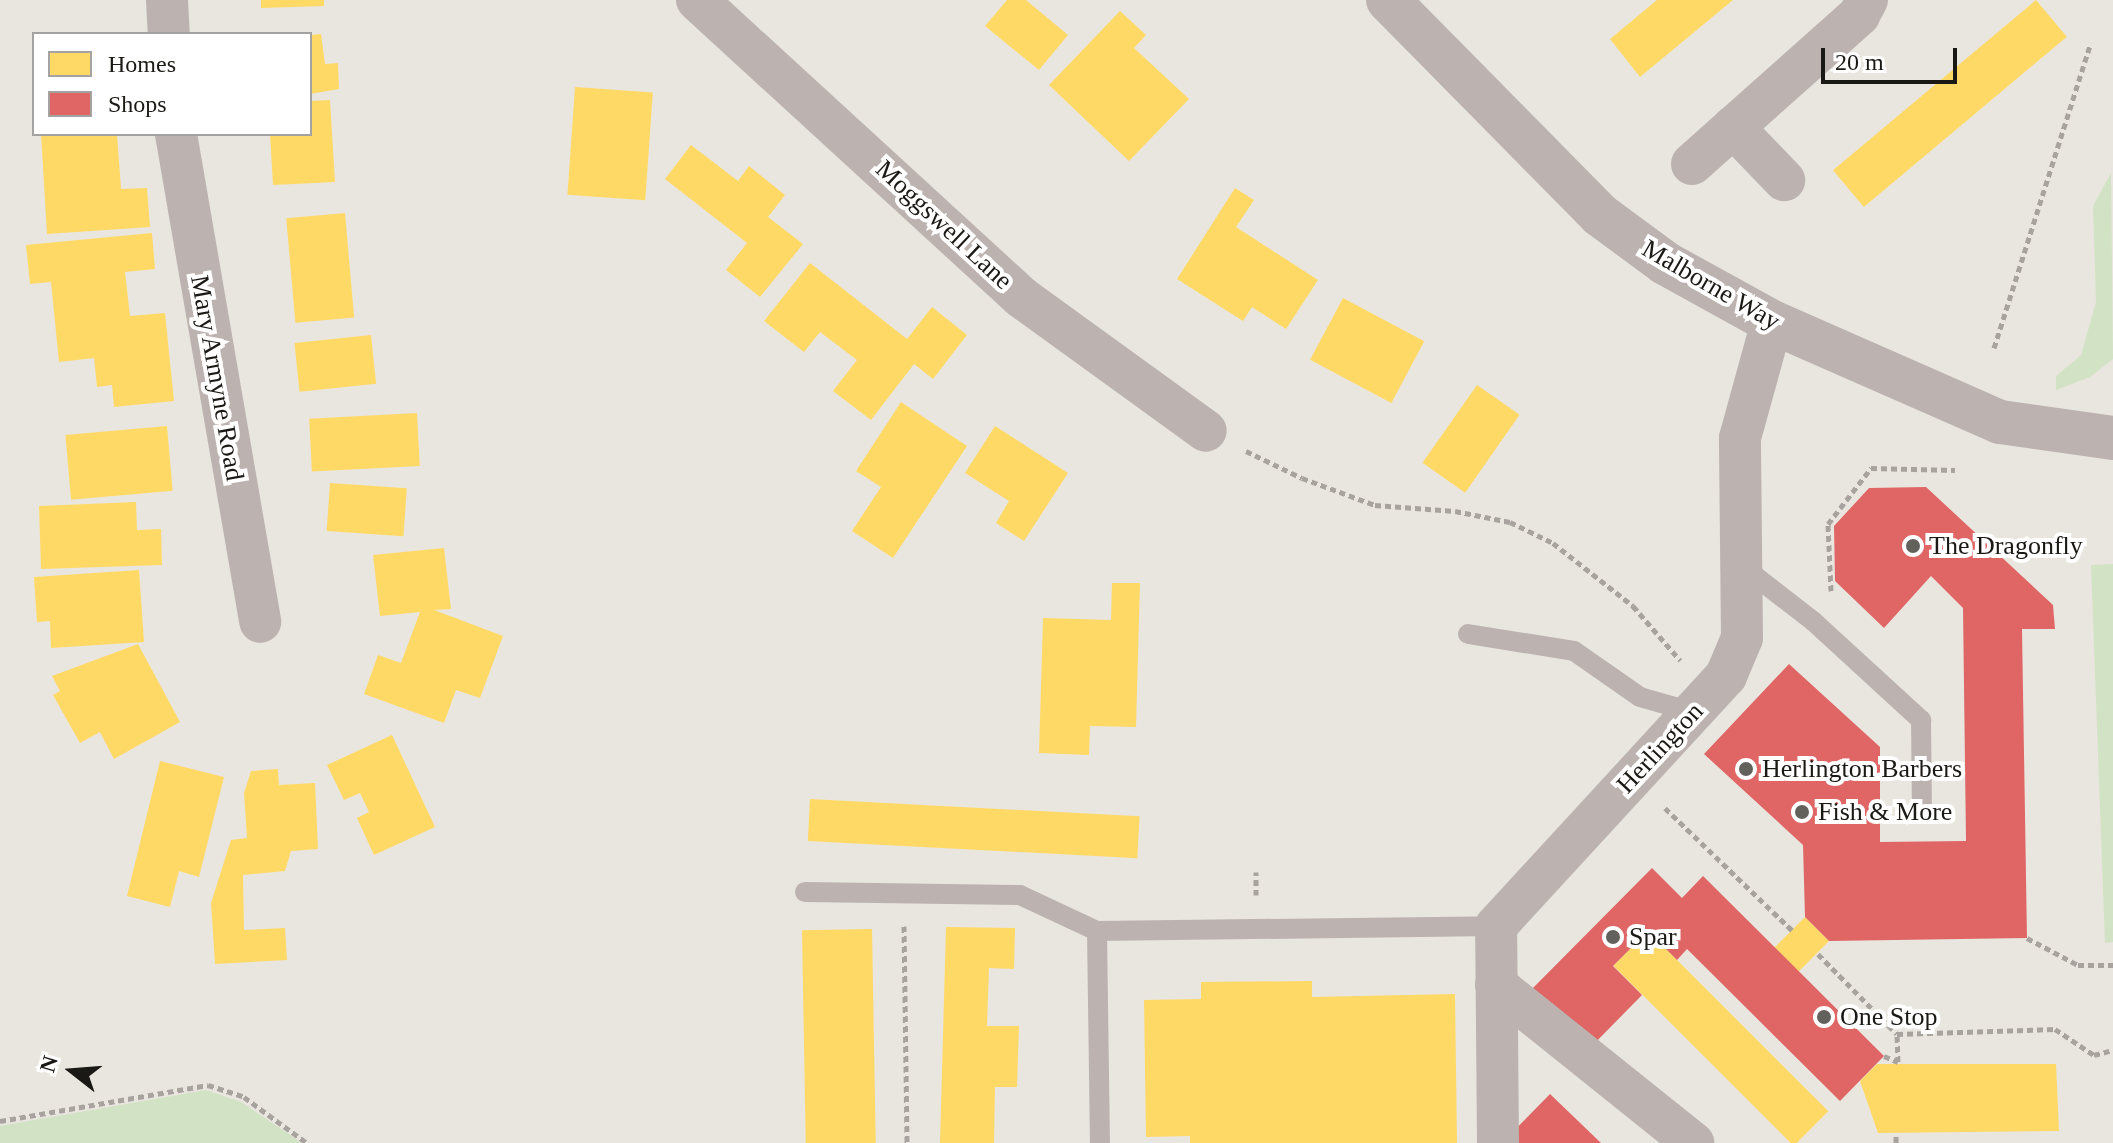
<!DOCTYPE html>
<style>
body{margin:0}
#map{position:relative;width:2113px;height:1143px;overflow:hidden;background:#e9e6df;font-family:Georgia,serif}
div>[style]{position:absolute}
.green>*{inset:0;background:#d2e2c4}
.homes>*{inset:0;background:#ffd966;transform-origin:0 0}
.shops>*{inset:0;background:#e06666}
.path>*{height:5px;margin-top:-2.5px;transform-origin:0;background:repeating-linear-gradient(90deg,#a9a3a0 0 6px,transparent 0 10px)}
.service>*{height:20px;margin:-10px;padding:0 10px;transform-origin:10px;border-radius:10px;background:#bcb3b0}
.minor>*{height:42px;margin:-21px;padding:0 21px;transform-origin:21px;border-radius:21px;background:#bcb3b0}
.tertiary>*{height:44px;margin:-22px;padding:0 22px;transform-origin:22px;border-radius:22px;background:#bcb3b0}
.dots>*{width:22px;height:22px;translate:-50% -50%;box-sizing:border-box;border:4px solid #fff;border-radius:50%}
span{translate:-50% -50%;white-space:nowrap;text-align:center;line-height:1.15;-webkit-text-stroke:8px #fff;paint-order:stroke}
.street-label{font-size:26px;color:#1b1915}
.poi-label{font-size:26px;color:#1b1915}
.left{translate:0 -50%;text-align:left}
.legend{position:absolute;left:32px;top:32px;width:280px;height:104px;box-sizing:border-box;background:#fff;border:2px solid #a4a3a1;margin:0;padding:10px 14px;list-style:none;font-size:24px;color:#1b1915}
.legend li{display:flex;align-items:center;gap:16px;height:40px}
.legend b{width:40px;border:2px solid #a4a3a1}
.north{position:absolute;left:32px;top:1031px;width:80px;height:80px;-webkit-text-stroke:6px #fff;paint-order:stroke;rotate:287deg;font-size:22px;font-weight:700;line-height:32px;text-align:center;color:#1b1915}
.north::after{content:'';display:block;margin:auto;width:28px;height:36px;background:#1b1915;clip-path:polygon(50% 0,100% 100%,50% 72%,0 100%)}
.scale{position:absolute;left:1821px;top:48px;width:136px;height:36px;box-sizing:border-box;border:4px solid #1b1915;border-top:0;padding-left:10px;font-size:24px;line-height:28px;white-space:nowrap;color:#1b1915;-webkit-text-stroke:6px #fff;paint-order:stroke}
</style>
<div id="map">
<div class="green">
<div style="clip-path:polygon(2111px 173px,2113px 359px,2090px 377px,2056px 390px,2056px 376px,2081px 355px,2096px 302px,2093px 206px)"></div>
<div style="clip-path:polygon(2113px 564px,2113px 942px,2105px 943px,2091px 565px)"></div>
<div style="clip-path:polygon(206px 1090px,241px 1102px,302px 1143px,0 1143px,0 1126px)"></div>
</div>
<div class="homes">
<div style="clip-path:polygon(261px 0,324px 0,324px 6px,261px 8px)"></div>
<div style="clip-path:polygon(1007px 0,1026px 0,1068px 35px,1039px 70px,985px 26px)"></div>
<div style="clip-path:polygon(1657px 0,1733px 0,1640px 77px,1610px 39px)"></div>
<div style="left:2036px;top:0;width:48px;height:265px;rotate:50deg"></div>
<div style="clip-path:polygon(1120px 11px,1146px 35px,1134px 48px,1189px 99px,1129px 161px,1049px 85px)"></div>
<div style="clip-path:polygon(321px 34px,325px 64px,338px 63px,339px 89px,310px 94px,310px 35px)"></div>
<div style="left:575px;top:87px;width:78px;height:108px;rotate:4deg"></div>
<div style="clip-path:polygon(330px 100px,335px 182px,273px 185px,270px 134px,310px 134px,310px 101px)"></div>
<div style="clip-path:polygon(41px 134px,117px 134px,121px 189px,147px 188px,150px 227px,47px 234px)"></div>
<div style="clip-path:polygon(691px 145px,738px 181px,749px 166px,785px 195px,768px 217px,803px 244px,760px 297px,726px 270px,747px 243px,665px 179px)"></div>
<div style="clip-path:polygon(1235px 188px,1254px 200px,1236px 227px,1318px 280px,1286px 329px,1252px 307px,1243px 321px,1177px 279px)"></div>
<div style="left:345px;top:213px;width:105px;height:59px;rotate:85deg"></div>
<div style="clip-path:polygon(152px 233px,155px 269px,125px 272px,130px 316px,165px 313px,174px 401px,114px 407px,112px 385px,97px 387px,94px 358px,59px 362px,51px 282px,30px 284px,26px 245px)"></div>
<div style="clip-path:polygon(810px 263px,907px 339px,932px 307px,967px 335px,933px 379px,914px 364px,871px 420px,833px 391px,857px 360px,820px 332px,804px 352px,764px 321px)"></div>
<div style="left:1343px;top:298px;width:92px;height:70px;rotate:28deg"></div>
<div style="left:371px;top:335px;width:49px;height:77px;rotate:84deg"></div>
<div style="left:1477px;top:385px;width:52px;height:95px;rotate:35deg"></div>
<div style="clip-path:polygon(901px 402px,967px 446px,893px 558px,852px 531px,881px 487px,856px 471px)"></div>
<div style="left:417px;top:413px;width:53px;height:108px;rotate:87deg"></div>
<div style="left:167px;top:426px;width:65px;height:102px;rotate:85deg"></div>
<div style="clip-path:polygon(995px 426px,1068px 473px,1024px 541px,996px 523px,1009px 501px,965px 473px)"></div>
<div style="left:330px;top:483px;width:77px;height:48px;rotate:4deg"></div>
<div style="clip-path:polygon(136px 502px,137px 530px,161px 529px,162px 565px,41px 569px,39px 506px)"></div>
<div style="clip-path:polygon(444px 548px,451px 609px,434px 610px,503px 636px,480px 698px,456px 690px,444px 723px,364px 694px,378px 655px,401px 663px,420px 612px,380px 616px,373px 555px)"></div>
<div style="clip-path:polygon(139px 570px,144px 642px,51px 648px,50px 621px,37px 622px,34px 577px)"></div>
<div style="clip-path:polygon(1112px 583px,1140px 583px,1136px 727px,1090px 726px,1089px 755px,1039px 753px,1043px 618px,1111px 620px)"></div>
<div style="clip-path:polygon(138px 644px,180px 722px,114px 759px,100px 732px,80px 743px,53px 695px,60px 691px,52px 676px)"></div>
<div style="clip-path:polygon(392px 735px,435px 827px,374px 855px,357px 818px,369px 812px,360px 793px,344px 800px,327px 765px)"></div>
<div style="clip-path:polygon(160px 761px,224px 777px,199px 877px,179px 871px,170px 907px,127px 896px)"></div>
<div style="clip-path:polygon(278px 769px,279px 785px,315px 783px,318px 849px,291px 851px,285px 871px,243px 875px,244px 930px,285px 928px,287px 960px,215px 964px,211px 903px,231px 840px,247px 838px,244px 793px,251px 771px)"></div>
<div style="left:810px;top:799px;width:330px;height:42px;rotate:3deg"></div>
<div style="left:1805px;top:917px;width:34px;height:43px;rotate:45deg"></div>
<div style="clip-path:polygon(946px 927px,1015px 928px,1014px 969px,989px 968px,987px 1026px,1019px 1026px,1017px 1087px,995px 1087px,994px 1143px,940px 1143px)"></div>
<div style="left:872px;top:929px;width:214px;height:70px;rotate:89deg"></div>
<div style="left:1648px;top:931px;width:255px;height:49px;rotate:45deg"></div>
<div style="clip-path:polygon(1312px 981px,1312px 997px,1455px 994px,1457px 1143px,1190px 1143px,1190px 1136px,1146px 1137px,1144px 1000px,1201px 999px,1201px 982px)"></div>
<div style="clip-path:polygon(1877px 1064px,2056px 1064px,2059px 1131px,1878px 1133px,1860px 1081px)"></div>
</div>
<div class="shops">
<div style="clip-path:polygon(1926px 487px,2053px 605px,2055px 629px,2022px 629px,2027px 938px,1829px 941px,1805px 917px,1803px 845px,1704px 754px,1789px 664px,1880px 747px,1880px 842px,1966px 841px,1963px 608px,1931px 576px,1884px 628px,1835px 581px,1834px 526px,1869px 488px)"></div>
<div style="clip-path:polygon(1652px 868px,1682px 898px,1703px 876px,1884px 1056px,1840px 1101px,1687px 949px,1677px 960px,1648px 931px,1613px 966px,1642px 995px,1588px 1050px,1529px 992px)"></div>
<div style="clip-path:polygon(1550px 1094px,1601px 1143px,1509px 1143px,1505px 1140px)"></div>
</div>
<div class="path">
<div style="left:1994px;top:348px;width:320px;rotate:-72.4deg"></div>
<div style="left:1246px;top:451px;width:62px;rotate:25.7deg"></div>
<div style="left:1302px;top:478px;width:78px;rotate:20.3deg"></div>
<div style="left:1375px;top:505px;width:80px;rotate:4.3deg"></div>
<div style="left:1455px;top:511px;width:56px;rotate:11.3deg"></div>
<div style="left:1510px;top:522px;width:48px;rotate:26deg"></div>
<div style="left:1553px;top:543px;width:102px;rotate:38.2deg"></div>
<div style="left:1633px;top:606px;width:72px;rotate:49deg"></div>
<div style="left:1831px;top:591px;width:67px;rotate:-92.6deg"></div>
<div style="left:1828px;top:524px;width:71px;rotate:-52.5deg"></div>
<div style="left:1871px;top:468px;width:84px;rotate:1.4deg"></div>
<div style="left:1665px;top:808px;width:178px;rotate:43.9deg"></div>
<div style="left:1256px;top:895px;width:23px;rotate:-90deg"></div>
<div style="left:904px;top:926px;width:217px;rotate:89.2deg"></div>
<div style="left:2027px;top:938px;width:58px;rotate:27.9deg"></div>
<div style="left:2078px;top:965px;width:35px"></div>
<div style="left:1818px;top:954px;width:112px;rotate:45.4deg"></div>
<div style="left:1897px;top:1034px;width:158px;rotate:-1.8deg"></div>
<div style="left:2055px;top:1029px;width:47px;rotate:33.7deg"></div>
<div style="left:2094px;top:1055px;width:20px;rotate:-15deg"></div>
<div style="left:1884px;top:1056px;width:15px;rotate:23deg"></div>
<div style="left:1898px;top:1062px;width:28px;rotate:-92deg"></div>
<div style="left:0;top:1121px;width:211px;rotate:-9.8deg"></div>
<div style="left:208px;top:1085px;width:38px;rotate:18deg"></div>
<div style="left:244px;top:1097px;width:78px;rotate:36.1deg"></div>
<div style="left:1896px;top:1143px;width:7px;rotate:-90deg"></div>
</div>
<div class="service">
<div style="left:1742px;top:566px;width:90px;rotate:37.8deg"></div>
<div style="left:1813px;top:621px;width:147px;rotate:42.5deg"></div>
<div style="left:1921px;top:720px;width:90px;rotate:89.4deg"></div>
<div style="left:1468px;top:634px;width:107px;rotate:9.1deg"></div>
<div style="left:1574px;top:651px;width:80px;rotate:34.9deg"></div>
<div style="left:1640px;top:697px;width:54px;rotate:16.1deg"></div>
<div style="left:805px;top:892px;width:215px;rotate:0.8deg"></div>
<div style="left:1020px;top:895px;width:85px;rotate:25.1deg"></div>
<div style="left:1097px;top:931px;width:399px;rotate:-0.7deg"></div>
<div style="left:1097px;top:931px;width:212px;rotate:89.2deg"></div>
</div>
<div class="minor">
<div style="left:167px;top:0;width:34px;rotate:87deg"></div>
<div style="left:697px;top:0;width:440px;rotate:42.5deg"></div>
<div style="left:1021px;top:297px;width:228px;rotate:35.9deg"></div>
<div style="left:1733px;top:127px;width:74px;rotate:46.1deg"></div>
<div style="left:176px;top:134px;width:495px;rotate:80.2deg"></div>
<div style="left:1692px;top:164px;width:224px;rotate:-41.7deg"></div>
<div style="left:1859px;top:15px;width:17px;rotate:-62deg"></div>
<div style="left:1496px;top:985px;width:253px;rotate:38.7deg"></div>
<div style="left:1498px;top:1143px;width:217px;rotate:-90.5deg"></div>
<div style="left:1496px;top:926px;width:340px;rotate:-47.4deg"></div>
<div style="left:1726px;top:676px;width:41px;rotate:-67.2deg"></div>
<div style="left:1742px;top:638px;width:200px;rotate:-90.6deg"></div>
<div style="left:1740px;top:438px;width:120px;rotate:-74.6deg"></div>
</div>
<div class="tertiary">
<div style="left:1388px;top:0;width:302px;rotate:45.4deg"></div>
<div style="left:1600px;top:215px;width:81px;rotate:36.4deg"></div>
<div style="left:1665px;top:263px;width:122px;rotate:28.9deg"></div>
<div style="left:1772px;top:322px;width:249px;rotate:23.7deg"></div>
<div style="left:2000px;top:422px;width:114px;rotate:8.1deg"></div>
</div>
<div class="dots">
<div style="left:1913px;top:546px;background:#63615c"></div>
<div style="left:1746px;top:769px;background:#63615c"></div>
<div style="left:1802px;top:812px;background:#63615c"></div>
<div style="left:1613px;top:937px;background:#63615c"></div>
<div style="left:1824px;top:1017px;background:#63615c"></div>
</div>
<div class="street-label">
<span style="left:944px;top:225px;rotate:43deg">Moggswell Lane</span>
<span style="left:1711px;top:285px;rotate:30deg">Malborne Way</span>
<span style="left:217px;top:378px;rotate:80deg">Mary Armyne Road</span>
<span style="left:1660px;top:748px;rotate:-47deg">Herlington</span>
</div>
<div class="poi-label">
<span class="left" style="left:1929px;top:546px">The Dragonfly</span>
<span class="left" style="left:1762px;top:769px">Herlington Barbers</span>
<span class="left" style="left:1818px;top:812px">Fish &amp; More</span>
<span class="left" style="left:1629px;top:937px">Spar</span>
<span class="left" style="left:1840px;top:1017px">One Stop</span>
</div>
<ul class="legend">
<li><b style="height:22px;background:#ffd966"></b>Homes</li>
<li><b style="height:22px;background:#e06666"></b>Shops</li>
</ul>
<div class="north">N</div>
<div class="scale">20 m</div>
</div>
